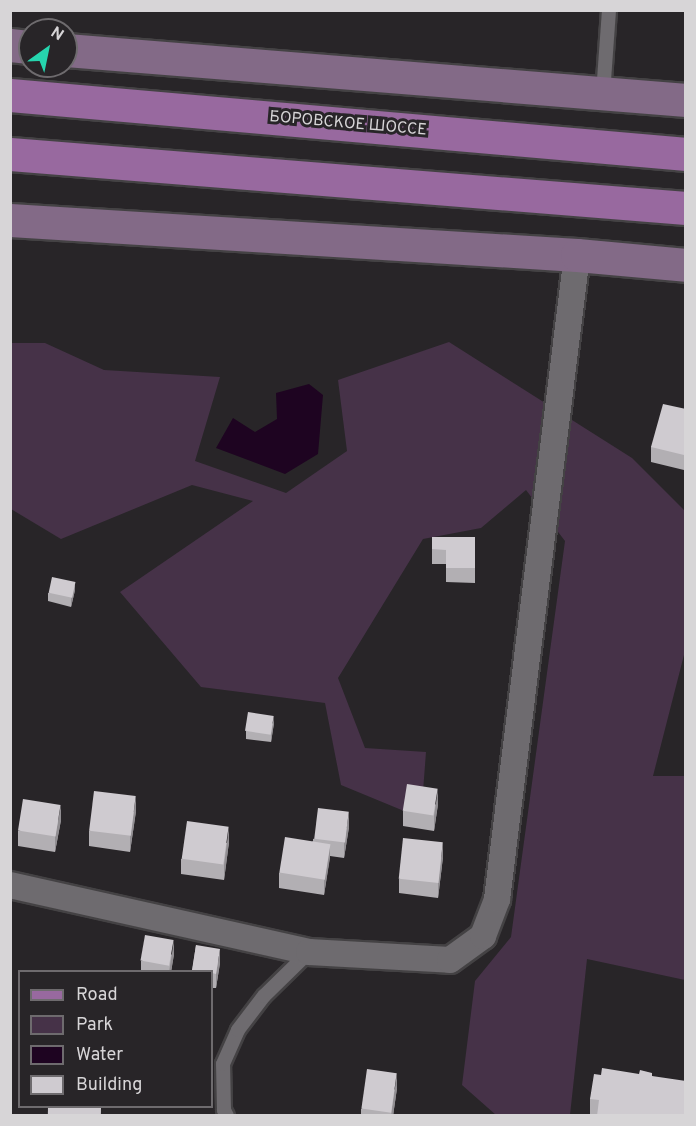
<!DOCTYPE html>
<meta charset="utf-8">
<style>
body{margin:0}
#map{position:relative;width:696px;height:1126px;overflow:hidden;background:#282528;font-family:Overpass,sans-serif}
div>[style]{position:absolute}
.green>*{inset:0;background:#463248}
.water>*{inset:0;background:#1e0421}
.roads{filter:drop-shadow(2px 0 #444244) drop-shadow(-2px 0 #444244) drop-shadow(0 2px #444244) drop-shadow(0 -2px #444244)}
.lane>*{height:14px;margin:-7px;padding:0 7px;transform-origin:7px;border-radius:7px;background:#6e6b6f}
.street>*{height:26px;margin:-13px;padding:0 13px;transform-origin:13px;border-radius:13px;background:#6e6b6f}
.secondary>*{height:33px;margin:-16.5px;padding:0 16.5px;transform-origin:16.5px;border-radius:16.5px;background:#836a87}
.primary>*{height:33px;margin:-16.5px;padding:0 16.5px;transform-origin:16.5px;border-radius:16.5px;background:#98699f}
.wall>*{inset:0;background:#b2afb3}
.shaded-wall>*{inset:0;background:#918e92}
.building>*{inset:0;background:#cfcbd0;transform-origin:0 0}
span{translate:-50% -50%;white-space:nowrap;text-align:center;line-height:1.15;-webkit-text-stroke:6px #282528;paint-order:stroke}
.street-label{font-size:16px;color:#d7d5d7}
.frame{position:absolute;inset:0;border:12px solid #d7d5d7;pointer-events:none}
.legend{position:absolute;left:18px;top:970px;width:195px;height:138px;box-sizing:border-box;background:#282528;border:2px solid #6e6b6e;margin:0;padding:8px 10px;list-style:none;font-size:18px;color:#d7d5d7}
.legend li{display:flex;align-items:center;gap:12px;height:30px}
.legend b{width:30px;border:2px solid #6e6b6e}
.north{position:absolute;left:18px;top:18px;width:60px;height:60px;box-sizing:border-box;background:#282528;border:2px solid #6e6b6e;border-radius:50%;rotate:33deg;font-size:16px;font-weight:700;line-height:24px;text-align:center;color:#d7d5d7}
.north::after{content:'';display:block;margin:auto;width:21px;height:27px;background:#26d5ae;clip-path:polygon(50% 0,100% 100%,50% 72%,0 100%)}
</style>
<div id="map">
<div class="green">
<div style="clip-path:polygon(449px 342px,632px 458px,685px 511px,685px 651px,653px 776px,685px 776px,685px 980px,587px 959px,570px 1115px,496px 1115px,462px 1085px,475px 981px,511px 937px,565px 541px,526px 490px,481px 528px,423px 539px,338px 678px,365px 748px,426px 752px,421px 818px,341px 785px,325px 703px,201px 687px,120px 592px,253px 501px,192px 485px,61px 539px,11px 509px,11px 343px,45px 343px,104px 370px,220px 377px,195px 461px,286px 493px,347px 451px,338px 380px)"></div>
</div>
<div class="water">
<div style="clip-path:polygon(309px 384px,323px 395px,318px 454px,285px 474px,216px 448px,233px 418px,255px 432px,277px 419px,276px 393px)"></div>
</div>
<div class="roads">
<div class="lane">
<div style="left:603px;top:94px;width:84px;rotate:-85.9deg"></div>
<div style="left:227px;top:1116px;width:7px;rotate:-117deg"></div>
<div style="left:224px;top:1110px;width:46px;rotate:-91.2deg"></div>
<div style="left:223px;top:1064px;width:37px;rotate:-66deg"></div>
<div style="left:238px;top:1030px;width:43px;rotate:-52.6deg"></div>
<div style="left:264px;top:996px;width:63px;rotate:-44.4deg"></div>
</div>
<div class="street">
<div style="left:10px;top:885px;width:306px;rotate:12.6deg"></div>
<div style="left:309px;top:952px;width:141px;rotate:3.2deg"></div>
<div style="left:450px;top:960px;width:41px;rotate:-36deg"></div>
<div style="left:483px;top:936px;width:40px;rotate:-69deg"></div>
<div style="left:497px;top:899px;width:649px;rotate:-82.92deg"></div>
</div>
<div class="secondary">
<div style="left:10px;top:45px;width:20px;rotate:6deg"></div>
<div style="left:66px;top:50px;width:622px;rotate:4.61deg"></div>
<div style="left:10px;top:220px;width:568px;rotate:3.53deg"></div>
<div style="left:577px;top:255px;width:109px;rotate:5.2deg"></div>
</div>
<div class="primary">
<div style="left:10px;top:95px;width:679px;rotate:4.99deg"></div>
<div style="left:10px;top:154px;width:678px;rotate:4.57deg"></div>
</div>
</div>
<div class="wall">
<div style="clip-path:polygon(686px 409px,684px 470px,651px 462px,651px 447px)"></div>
<div style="clip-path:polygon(432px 537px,475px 537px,475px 583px,446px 582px,446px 564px,432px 564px)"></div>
<div style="clip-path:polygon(75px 590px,71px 607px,48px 601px,48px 593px)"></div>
<div style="clip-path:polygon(274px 723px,271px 742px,246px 739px,246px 731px)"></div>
<div style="clip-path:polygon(438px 804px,434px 831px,403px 826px,403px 811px)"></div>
<div style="clip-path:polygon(136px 811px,130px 852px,89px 846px,89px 831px)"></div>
<div style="clip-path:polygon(61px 820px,55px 852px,18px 846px,18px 831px)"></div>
<div style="clip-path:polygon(349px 827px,344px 858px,330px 856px,324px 895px,279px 888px,279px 873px,313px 841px,313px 839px)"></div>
<div style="clip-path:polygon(229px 842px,224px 880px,181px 874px,181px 859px)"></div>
<div style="clip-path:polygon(443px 857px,438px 898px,399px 893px,399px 879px)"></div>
<div style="clip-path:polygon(196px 945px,220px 963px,216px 988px,212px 988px,212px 972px,192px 972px)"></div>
<div style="clip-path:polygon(174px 954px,171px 972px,141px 972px,141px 961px)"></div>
<div style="clip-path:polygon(601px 1075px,652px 1076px,686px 1116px,590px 1116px,590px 1099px)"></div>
<div style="clip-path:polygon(397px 1088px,393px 1116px,361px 1116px,361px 1109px)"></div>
</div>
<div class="shaded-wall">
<div style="clip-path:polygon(686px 451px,686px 465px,684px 470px,684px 455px)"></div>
<div style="clip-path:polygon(75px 582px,75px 590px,71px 607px,71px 599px)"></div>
<div style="clip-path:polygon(274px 716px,274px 723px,271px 742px,271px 735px)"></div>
<div style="clip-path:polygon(438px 789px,438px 804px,434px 831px,434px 816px)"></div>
<div style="clip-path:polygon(136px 796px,136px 811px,130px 852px,130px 837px)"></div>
<div style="clip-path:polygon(61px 805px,61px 820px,55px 852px,55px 837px)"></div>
<div style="clip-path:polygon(349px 812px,349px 827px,344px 858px,344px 844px)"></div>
<div style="clip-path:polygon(229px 827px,229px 842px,224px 880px,224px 865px)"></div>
<div style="clip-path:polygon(443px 842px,443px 857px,438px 898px,438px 883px)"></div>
<div style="clip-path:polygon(330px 844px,330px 858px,324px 895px,324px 881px)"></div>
<div style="clip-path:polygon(174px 940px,174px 954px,171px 972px,169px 972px)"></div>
<div style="clip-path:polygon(220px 949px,220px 963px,216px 988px,216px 974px)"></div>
<div style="clip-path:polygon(397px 1073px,397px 1088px,393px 1116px,391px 1116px)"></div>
</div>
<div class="building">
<div style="clip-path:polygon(663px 404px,686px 409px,686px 451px,684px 455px,651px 447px)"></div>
<div style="clip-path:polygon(432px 537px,475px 537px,475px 568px,446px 568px,446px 550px,432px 549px)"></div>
<div style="left:52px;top:577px;width:24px;height:16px;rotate:12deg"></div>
<div style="left:248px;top:712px;width:26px;height:19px;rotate:9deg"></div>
<div style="left:407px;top:784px;width:31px;height:27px;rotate:9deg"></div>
<div style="left:94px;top:791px;width:42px;height:40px;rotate:7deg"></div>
<div style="left:23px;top:799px;width:38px;height:32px;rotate:9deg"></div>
<div style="left:318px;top:808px;width:31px;height:31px;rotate:7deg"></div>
<div style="left:187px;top:821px;width:42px;height:38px;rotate:8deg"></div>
<div style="left:285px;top:837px;width:46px;height:36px;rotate:9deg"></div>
<div style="left:403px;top:838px;width:40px;height:41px;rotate:6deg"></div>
<div style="left:145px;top:935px;width:29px;height:26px;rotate:10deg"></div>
<div style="clip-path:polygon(196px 945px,220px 949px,216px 974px,212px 973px,212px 972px,202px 972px,192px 970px)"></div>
<div style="clip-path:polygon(602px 1068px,639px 1074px,640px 1070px,652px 1073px,652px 1076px,686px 1081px,686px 1116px,597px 1116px,599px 1100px,590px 1099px,594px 1074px,601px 1075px)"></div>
<div style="left:367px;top:1069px;width:30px;height:40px;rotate:8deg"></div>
<div style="left:48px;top:1107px;width:53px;height:9px;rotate:1deg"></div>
</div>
<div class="street-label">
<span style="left:348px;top:124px;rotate:5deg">БОРОВСКОЕ ШОССЕ</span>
</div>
<div class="frame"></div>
<ul class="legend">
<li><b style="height:8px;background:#98699f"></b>Road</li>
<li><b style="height:16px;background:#463248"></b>Park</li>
<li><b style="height:16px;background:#1e0421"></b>Water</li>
<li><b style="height:16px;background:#cfcbd0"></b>Building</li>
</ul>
<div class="north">N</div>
</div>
